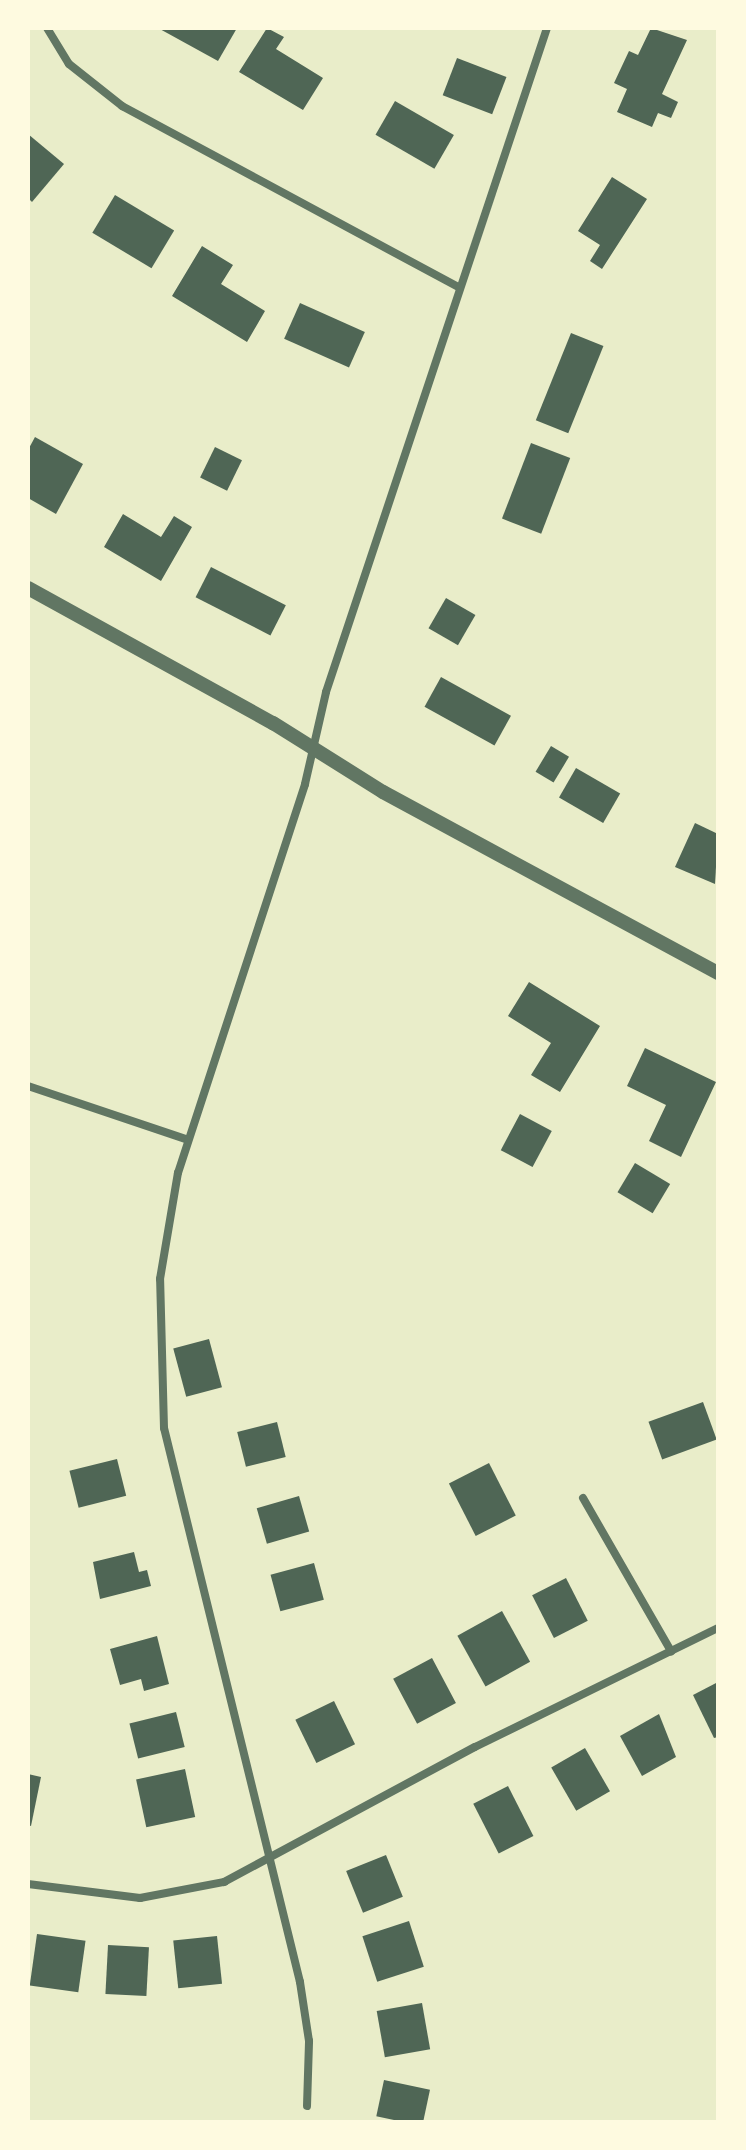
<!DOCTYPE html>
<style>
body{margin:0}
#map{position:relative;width:746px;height:2150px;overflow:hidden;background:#e9edc9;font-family:"Times New Roman",serif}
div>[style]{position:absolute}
.building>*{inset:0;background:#4f6655;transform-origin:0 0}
.minor>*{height:8px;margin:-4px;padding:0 4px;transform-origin:4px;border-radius:4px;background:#617663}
.tertiary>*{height:14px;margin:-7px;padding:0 7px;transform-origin:7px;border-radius:7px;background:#617663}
span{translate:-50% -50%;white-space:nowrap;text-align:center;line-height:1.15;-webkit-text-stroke:8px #fefae0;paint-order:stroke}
.frame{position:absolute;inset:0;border:30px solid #fefae0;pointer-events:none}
</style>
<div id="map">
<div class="building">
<div style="clip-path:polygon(158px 28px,237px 28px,218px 61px)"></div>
<div style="clip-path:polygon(267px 28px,284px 37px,276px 49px,323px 78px,303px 110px,239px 72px)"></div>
<div style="clip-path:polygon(651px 28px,687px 40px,662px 94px,678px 102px,671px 118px,658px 113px,652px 127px,617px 112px,627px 89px,614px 83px,629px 51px,638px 55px)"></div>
<div style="left:457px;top:58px;width:53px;height:40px;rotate:21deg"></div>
<div style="left:395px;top:101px;width:68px;height:39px;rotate:30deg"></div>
<div style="clip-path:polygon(28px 134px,64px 164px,32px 202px,28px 198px)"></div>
<div style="clip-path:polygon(612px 177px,647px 199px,602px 269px,590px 261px,600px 245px,578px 231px)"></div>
<div style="left:115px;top:195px;width:69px;height:44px;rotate:31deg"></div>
<div style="clip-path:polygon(202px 246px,233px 265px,221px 284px,265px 311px,247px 342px,172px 296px)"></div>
<div style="left:300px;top:303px;width:71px;height:39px;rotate:24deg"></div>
<div style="left:571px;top:333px;width:35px;height:94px;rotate:22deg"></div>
<div style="clip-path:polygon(35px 437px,83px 464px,56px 514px,28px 498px,28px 450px)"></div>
<div style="left:531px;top:443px;width:42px;height:81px;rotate:21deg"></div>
<div style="left:215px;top:447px;width:30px;height:34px;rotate:26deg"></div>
<div style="clip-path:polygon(123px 514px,161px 537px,174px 516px,192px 527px,161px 581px,104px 547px)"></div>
<div style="left:211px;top:567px;width:84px;height:34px;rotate:27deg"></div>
<div style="left:446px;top:598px;width:34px;height:35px;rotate:30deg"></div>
<div style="left:441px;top:677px;width:80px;height:34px;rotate:29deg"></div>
<div style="left:551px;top:746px;width:21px;height:30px;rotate:31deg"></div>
<div style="left:576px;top:768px;width:51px;height:34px;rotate:30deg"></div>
<div style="clip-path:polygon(695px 823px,718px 834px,715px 884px,675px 867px)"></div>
<div style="clip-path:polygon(529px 982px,600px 1026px,560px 1092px,531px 1075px,551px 1043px,508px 1016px)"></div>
<div style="clip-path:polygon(645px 1048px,716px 1082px,681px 1157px,649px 1141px,666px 1105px,627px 1086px)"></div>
<div style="left:520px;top:1114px;width:36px;height:41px;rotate:28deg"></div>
<div style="left:635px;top:1163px;width:41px;height:34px;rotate:31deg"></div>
<div style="left:209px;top:1339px;width:50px;height:37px;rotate:75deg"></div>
<div style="left:703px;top:1402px;width:40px;height:58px;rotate:70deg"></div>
<div style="left:277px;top:1422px;width:36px;height:41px;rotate:76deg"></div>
<div style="left:117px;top:1459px;width:38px;height:49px;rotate:76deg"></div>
<div style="left:489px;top:1463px;width:59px;height:45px;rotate:63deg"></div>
<div style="left:299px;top:1496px;width:37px;height:44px;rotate:74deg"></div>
<div style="clip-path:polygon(134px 1552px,139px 1572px,147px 1570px,151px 1586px,100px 1599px,93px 1562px)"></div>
<div style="left:314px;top:1563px;width:38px;height:45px;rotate:75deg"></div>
<div style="left:566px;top:1578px;width:48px;height:38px;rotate:63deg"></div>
<div style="left:502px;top:1611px;width:58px;height:51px;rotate:61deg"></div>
<div style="clip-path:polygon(157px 1636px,169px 1684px,144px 1691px,141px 1679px,120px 1685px,110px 1649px)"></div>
<div style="left:432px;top:1658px;width:51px;height:44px;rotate:62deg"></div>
<div style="clip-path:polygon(718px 1682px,718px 1737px,714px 1738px,693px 1695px)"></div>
<div style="left:334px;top:1701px;width:48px;height:43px;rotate:64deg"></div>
<div style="left:176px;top:1712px;width:36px;height:48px;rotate:76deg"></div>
<div style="clip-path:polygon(659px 1714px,676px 1757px,642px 1776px,620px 1736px)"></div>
<div style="left:585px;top:1748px;width:50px;height:39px;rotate:60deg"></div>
<div style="left:185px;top:1769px;width:49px;height:50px;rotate:78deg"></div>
<div style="clip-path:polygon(28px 1774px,41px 1777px,31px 1826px,28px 1825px)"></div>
<div style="left:508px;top:1786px;width:56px;height:39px;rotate:63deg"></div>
<div style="left:386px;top:1855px;width:45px;height:43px;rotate:68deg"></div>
<div style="left:409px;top:1921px;width:48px;height:49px;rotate:72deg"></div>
<div style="left:37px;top:1934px;width:49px;height:52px;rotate:8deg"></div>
<div style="left:217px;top:1936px;width:48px;height:44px;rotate:84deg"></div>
<div style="left:108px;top:1945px;width:41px;height:49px;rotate:3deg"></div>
<div style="left:422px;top:2003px;width:47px;height:46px;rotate:80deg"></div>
<div style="left:384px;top:2080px;width:47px;height:37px;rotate:12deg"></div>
</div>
<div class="minor">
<div style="left:47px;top:28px;width:42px;rotate:58.6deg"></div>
<div style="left:69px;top:64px;width:68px;rotate:38.4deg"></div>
<div style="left:122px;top:106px;width:382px;rotate:28.3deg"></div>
<div style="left:28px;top:1086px;width:169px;rotate:18.6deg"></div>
<div style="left:583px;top:1498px;width:177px;rotate:60.1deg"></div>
<div style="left:28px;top:1884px;width:113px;rotate:7.1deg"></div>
<div style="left:140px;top:1898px;width:86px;rotate:-10.8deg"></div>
<div style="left:224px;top:1882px;width:285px;rotate:-28.3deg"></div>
<div style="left:475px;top:1747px;width:271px;rotate:-26.1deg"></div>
<div style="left:307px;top:2106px;width:65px;rotate:-88.2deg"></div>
<div style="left:309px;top:2041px;width:60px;rotate:-98.7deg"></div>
<div style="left:300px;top:1982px;width:570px;rotate:-103.79deg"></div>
<div style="left:164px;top:1428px;width:149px;rotate:-91.5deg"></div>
<div style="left:160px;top:1279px;width:108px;rotate:-80.4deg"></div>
<div style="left:178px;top:1173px;width:409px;rotate:-71.9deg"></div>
<div style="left:305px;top:784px;width:94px;rotate:-77.1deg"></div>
<div style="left:326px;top:692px;width:700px;rotate:-71.59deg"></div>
</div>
<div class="tertiary">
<div style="left:28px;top:588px;width:280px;rotate:28.9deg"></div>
<div style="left:273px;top:723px;width:130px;rotate:32.1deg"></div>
<div style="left:383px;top:792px;width:381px;rotate:28.4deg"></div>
</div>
<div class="frame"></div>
</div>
